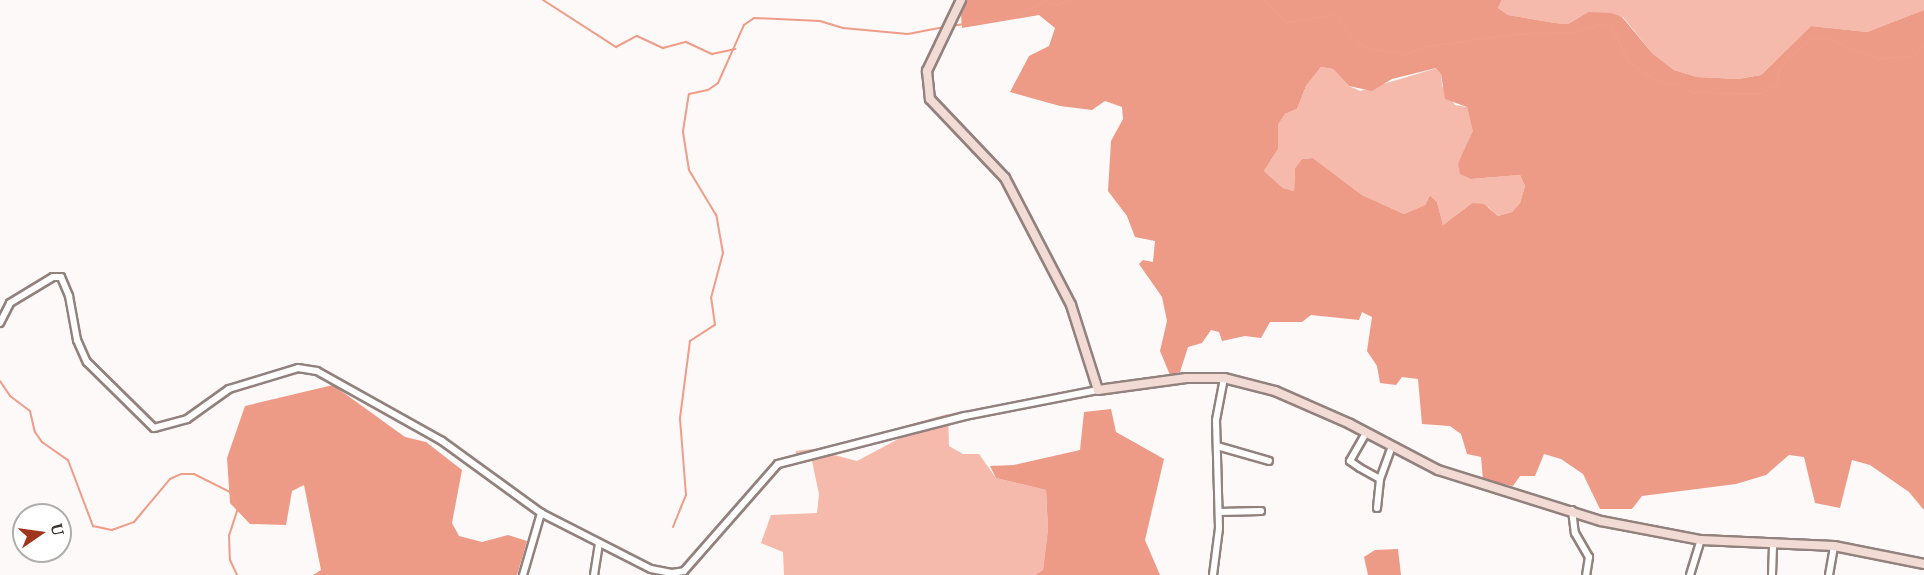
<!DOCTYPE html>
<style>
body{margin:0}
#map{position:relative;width:1924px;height:575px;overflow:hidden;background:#fdf9f8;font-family:"PT Serif",serif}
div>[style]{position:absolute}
.green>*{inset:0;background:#f5baab}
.forest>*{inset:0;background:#ed9a86}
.stream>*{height:2px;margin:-1px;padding:0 1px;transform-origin:1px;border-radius:1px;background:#ef9c88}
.roads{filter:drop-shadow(2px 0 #92817d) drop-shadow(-2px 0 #92817d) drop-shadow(0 2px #92817d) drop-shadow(0 -2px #92817d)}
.minor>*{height:6px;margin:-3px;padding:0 3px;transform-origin:3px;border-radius:3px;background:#fff}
.secondary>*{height:8px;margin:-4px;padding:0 4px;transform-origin:4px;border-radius:4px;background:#f3dbd5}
span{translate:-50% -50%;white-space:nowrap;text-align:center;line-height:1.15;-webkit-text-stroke:4.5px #fff;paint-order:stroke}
.north{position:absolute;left:12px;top:503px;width:60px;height:60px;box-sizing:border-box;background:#fff;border:2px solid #b0adad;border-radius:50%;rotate:77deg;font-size:16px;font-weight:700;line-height:24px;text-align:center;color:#3a3331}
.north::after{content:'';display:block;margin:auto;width:21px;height:27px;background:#9e351c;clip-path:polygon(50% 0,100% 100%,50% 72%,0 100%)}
</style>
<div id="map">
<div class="green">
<div style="clip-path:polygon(1502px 0,1924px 0,1924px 10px,1867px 32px,1811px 26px,1761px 75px,1738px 79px,1697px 77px,1674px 70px,1653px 54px,1623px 17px,1588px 12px,1568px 24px,1555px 23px,1508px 15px,1498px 8px)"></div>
<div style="clip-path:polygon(1321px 67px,1333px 69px,1349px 86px,1360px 91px,1437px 68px,1441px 73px,1442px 86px,1455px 105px,1467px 107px,1474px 131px,1458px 163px,1471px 179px,1520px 175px,1525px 186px,1520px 203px,1512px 212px,1498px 216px,1488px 207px,1472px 203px,1443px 225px,1437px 202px,1430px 195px,1425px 205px,1404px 214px,1362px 195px,1313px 158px,1302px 159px,1295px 168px,1294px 191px,1283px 188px,1264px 171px,1278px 149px,1278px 125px,1285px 114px,1297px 109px,1306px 86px)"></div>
<div style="clip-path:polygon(948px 414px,949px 446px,963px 454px,979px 454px,996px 478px,1046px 490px,1048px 529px,1043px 570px,1035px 575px,784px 575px,783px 552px,761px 543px,771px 515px,817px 513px,819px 494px,812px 461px,795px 464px,796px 451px,812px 449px,857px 461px,902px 437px,901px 427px)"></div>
</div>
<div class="forest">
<div style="clip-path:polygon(evenodd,967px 0,1502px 0,1498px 8px,1508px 15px,1555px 23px,1568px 24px,1588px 12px,1611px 13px,1622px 17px,1653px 54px,1674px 70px,1697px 77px,1738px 79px,1761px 75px,1811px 26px,1867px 32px,1924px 10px,1924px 510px,1909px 492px,1870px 465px,1852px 460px,1840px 508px,1815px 503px,1804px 457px,1789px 455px,1766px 475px,1736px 484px,1642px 496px,1632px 509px,1600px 509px,1583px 474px,1561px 459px,1544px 454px,1535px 476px,1520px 476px,1513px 486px,1483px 480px,1481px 457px,1467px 454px,1461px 434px,1450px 426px,1422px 424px,1418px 379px,1402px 377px,1396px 385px,1380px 383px,1377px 366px,1367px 351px,1372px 317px,1362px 312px,1359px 320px,1311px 315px,1302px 322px,1270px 322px,1261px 338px,1245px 336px,1222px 341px,1219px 332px,1211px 330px,1202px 343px,1188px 347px,1180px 372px,1170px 375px,1160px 351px,1167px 321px,1162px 297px,1139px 264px,1143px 260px,1153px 262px,1155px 241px,1135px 237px,1127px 216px,1108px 191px,1111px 141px,1123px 119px,1122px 107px,1105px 101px,1092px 110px,1060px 106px,1010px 92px,1029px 56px,1049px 46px,1055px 28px,1039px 15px,962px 28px,961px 15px,967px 0,1321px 67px,1333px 69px,1349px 86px,1372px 91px,1392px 79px,1436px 68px,1441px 74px,1445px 99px,1467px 107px,1473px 131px,1458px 163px,1460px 174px,1471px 179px,1520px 175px,1525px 186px,1520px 203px,1512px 212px,1498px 216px,1484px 204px,1472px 203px,1443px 225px,1437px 202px,1430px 195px,1425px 205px,1404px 214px,1362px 195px,1313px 158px,1302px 159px,1295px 168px,1294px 191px,1283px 188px,1264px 171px,1278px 149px,1278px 125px,1285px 114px,1297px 109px,1306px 86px,1321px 67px)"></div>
<div style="clip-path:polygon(333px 385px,405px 437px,426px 442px,462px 470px,452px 523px,459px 536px,482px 542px,508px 535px,527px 541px,517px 575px,313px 575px,321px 570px,304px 485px,292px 491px,286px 525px,250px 524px,230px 503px,227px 458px,245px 406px)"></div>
<div style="clip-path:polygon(1111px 409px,1116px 432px,1164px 459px,1145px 540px,1160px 575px,1035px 575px,1043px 570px,1048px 529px,1046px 490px,996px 478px,990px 466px,1014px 465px,1080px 450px,1084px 412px)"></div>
<div style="clip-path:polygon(1398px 549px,1401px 575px,1368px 575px,1364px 557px,1375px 550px)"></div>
</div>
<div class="stream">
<div style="left:543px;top:0;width:87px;rotate:32.8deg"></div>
<div style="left:616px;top:47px;width:24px;rotate:-28deg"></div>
<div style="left:637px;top:36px;width:29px;rotate:25deg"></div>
<div style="left:663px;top:48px;width:24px;rotate:-15deg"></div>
<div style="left:686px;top:42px;width:29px;rotate:25deg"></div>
<div style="left:712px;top:54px;width:24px;rotate:-12deg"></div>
<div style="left:1264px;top:0;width:33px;rotate:45deg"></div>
<div style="left:1287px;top:23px;width:51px;rotate:-10.2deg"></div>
<div style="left:1337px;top:14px;width:27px;rotate:59deg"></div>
<div style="left:1351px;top:37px;width:19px;rotate:36deg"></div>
<div style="left:1366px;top:48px;width:41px;rotate:9.9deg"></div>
<div style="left:1406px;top:55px;width:19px;rotate:-25deg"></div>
<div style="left:1423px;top:47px;width:96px;rotate:-7.8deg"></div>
<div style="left:1518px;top:34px;width:62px;rotate:-1.8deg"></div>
<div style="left:1580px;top:32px;width:23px;rotate:-20deg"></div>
<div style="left:1602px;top:24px;width:11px;rotate:22deg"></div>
<div style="left:1612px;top:28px;width:38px;rotate:63deg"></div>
<div style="left:1629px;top:62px;width:36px;rotate:34deg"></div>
<div style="left:1659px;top:82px;width:18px;rotate:6deg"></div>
<div style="left:1677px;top:84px;width:18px;rotate:29deg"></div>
<div style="left:1693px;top:93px;width:68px;rotate:0.8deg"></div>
<div style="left:1761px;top:94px;width:21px;rotate:-31deg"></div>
<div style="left:1779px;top:83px;width:11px;rotate:-95deg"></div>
<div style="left:1778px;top:72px;width:16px;rotate:-55deg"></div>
<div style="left:1787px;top:59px;width:32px;rotate:-39deg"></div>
<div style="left:1812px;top:39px;width:16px"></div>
<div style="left:1828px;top:39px;width:55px;rotate:21.4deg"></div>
<div style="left:1879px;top:59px;width:36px;rotate:-5deg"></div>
<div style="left:1915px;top:56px;width:15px;rotate:-53deg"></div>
<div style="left:951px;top:26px;width:68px;rotate:-8.5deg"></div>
<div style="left:1018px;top:16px;width:32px;rotate:-28deg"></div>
<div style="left:1046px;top:1px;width:12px;rotate:20deg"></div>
<div style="left:1057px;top:5px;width:15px;rotate:-20deg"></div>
<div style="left:0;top:381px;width:18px;rotate:56deg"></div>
<div style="left:10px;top:396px;width:25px;rotate:37deg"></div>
<div style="left:30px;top:411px;width:22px;rotate:77deg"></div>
<div style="left:35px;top:432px;width:12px;rotate:55deg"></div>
<div style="left:42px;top:442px;width:32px;rotate:35deg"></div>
<div style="left:68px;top:460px;width:71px;rotate:69.3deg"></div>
<div style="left:93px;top:526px;width:19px;rotate:12deg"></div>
<div style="left:112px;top:530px;width:23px;rotate:-20deg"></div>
<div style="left:134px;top:522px;width:56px;rotate:-50.1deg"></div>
<div style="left:170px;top:479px;width:12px;rotate:-24deg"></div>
<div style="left:181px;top:474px;width:13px"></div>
<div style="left:194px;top:474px;width:40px;rotate:26.6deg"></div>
<div style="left:230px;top:492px;width:18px;rotate:63deg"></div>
<div style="left:238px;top:508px;width:28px;rotate:108deg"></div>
<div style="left:229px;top:535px;width:25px;rotate:88deg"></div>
<div style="left:230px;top:560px;width:17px;rotate:65deg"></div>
<div style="left:673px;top:527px;width:35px;rotate:-68deg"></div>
<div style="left:686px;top:495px;width:77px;rotate:-94.5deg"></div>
<div style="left:680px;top:418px;width:78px;rotate:-82.6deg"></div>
<div style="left:690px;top:341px;width:30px;rotate:-33deg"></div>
<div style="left:715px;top:325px;width:27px;rotate:-98deg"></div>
<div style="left:711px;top:298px;width:47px;rotate:-75.1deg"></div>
<div style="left:723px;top:253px;width:39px;rotate:-100deg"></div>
<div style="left:716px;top:215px;width:52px;rotate:-121deg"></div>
<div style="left:689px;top:170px;width:39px;rotate:-99deg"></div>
<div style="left:683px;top:131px;width:37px;rotate:-81deg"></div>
<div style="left:689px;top:94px;width:19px;rotate:-12deg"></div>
<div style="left:708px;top:90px;width:12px;rotate:-35deg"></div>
<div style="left:718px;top:83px;width:64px;rotate:-65.9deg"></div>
<div style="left:744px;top:25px;width:12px;rotate:-35deg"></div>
<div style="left:754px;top:18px;width:66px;rotate:2.6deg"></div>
<div style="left:820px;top:21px;width:24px;rotate:17deg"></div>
<div style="left:843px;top:28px;width:65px;rotate:5.3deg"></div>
<div style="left:908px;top:34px;width:38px;rotate:-11deg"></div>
</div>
<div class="roads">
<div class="minor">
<div style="left:0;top:323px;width:22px;rotate:-63deg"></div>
<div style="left:10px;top:303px;width:50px;rotate:-31.2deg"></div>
<div style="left:53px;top:277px;width:8px"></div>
<div style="left:61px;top:277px;width:21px;rotate:67deg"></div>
<div style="left:69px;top:296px;width:45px;rotate:79.7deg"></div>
<div style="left:77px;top:340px;width:24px;rotate:66deg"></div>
<div style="left:87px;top:362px;width:94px;rotate:44.6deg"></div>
<div style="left:154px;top:428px;width:34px;rotate:-15deg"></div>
<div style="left:187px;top:419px;width:52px;rotate:-35.5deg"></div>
<div style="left:229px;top:389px;width:72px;rotate:-16.9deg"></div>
<div style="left:298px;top:368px;width:19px;rotate:9deg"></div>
<div style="left:317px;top:371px;width:143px;rotate:29.2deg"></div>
<div style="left:442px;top:441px;width:122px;rotate:36deg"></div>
<div style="left:541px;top:513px;width:123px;rotate:27deg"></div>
<div style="left:651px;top:569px;width:21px;rotate:11deg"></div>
<div style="left:672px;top:573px;width:12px;rotate:-9deg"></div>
<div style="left:684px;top:571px;width:142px;rotate:-48.7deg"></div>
<div style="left:778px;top:464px;width:193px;rotate:-14.4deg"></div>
<div style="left:965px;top:416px;width:136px;rotate:-11.1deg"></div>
<div style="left:1366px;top:433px;width:32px;rotate:120deg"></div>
<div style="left:1350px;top:461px;width:12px;rotate:35deg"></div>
<div style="left:1360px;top:468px;width:23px;rotate:29deg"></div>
<div style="left:1380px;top:479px;width:33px;rotate:-70deg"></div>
<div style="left:1217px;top:446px;width:54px;rotate:16.1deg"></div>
<div style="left:1377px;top:508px;width:29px;rotate:-84deg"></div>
<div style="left:1572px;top:510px;width:23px;rotate:83deg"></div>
<div style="left:1575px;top:533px;width:28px;rotate:60deg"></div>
<div style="left:1589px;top:557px;width:18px;rotate:99deg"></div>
<div style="left:1219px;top:512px;width:42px;rotate:-1.4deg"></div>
<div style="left:523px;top:575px;width:65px;rotate:-73.8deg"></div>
<div style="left:594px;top:575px;width:32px;rotate:-81deg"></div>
<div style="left:1213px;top:575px;width:47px;rotate:-82.7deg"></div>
<div style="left:1219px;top:528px;width:108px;rotate:-91.6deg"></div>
<div style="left:1216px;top:420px;width:43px;rotate:-79.2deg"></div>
<div style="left:1690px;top:575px;width:37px;rotate:-73deg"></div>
<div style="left:1772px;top:575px;width:31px;rotate:-88deg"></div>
<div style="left:1829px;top:575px;width:29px;rotate:-80deg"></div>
</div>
<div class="secondary">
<div style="left:961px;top:0;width:79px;rotate:115.6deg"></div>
<div style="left:927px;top:71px;width:28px;rotate:84deg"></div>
<div style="left:930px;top:99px;width:109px;rotate:46.5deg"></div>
<div style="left:1005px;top:178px;width:143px;rotate:62.5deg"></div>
<div style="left:1071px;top:305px;width:89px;rotate:72.4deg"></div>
<div style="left:1098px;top:390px;width:89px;rotate:-7.8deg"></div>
<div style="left:1186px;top:378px;width:38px"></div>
<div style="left:1224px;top:378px;width:53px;rotate:14.3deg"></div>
<div style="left:1275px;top:391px;width:82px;rotate:23.7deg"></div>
<div style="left:1350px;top:424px;width:99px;rotate:27.6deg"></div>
<div style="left:1438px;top:470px;width:171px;rotate:17.4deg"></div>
<div style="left:1601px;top:521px;width:102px;rotate:10.8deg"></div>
<div style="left:1701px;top:540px;width:133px;rotate:2.6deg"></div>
<div style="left:1834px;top:546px;width:92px;rotate:11.3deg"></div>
</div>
</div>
<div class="north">U</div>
</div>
